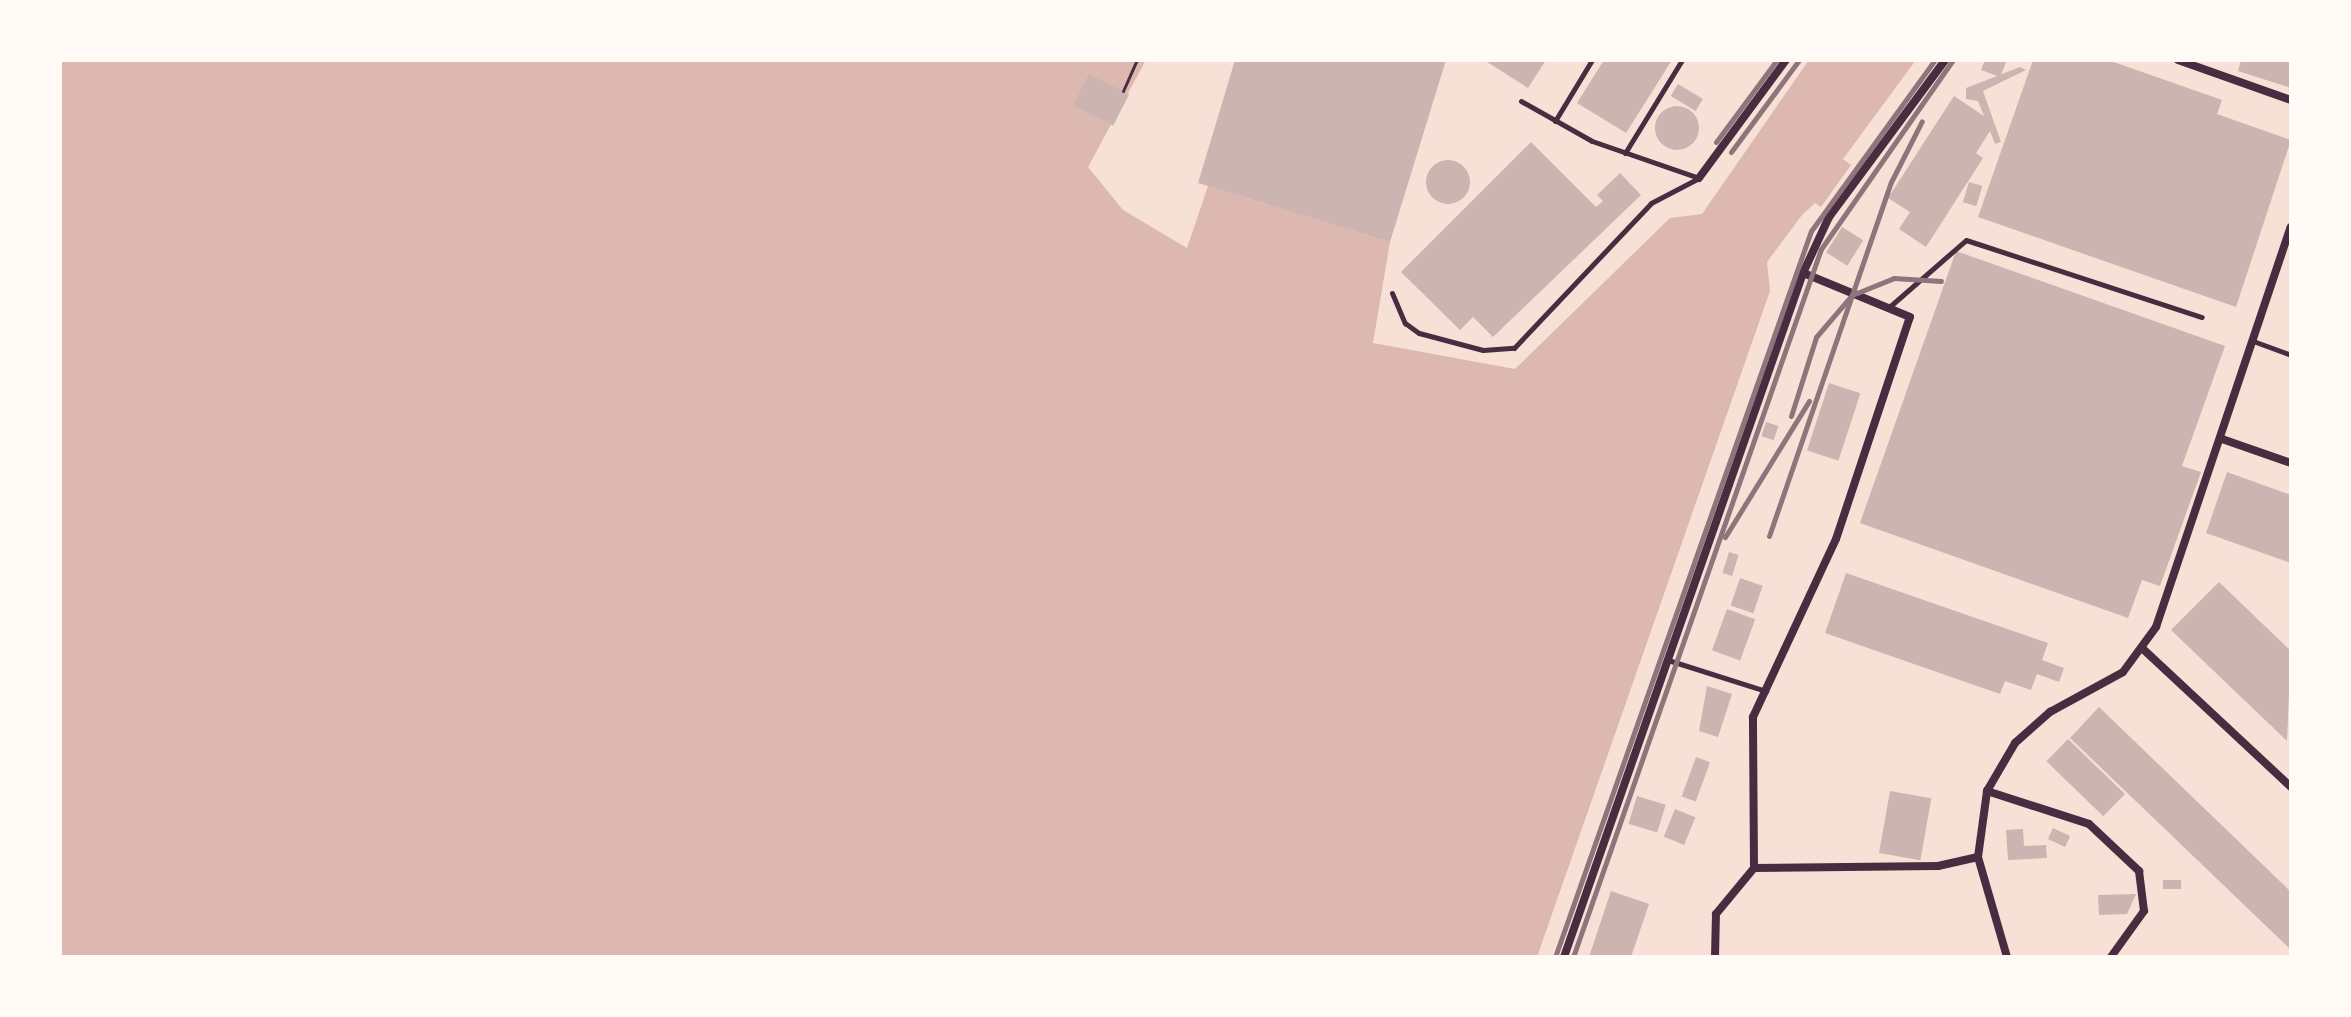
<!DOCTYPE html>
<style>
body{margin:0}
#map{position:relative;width:2351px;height:1017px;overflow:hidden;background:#f7e1d7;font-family:Helvetica,sans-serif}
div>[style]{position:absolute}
.water>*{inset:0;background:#dcb8b0}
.building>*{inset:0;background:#ccb4b1;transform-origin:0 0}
.round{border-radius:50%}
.path>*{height:3px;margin:-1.5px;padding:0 1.5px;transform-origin:1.5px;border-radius:1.5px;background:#4a2c40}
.service>*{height:5px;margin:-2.5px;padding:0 2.5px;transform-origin:2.5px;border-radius:2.5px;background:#4a2c40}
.minor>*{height:8px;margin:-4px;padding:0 4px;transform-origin:4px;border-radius:4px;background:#4a2c40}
.rail>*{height:5px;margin:-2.5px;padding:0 2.5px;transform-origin:2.5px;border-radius:2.5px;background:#8f747c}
span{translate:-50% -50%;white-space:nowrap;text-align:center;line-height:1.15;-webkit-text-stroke:8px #fffaf5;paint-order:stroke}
.frame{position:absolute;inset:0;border:62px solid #fffaf5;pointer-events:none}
</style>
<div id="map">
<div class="water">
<div style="clip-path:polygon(60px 60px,1146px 60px,1088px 167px,1123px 210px,1187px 248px,1208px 186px,1390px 242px,1373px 343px,1515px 369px,1670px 218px,1702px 214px,1809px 60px,1916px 60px,1843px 159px,1851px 165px,1821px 207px,1815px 203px,1802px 215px,1767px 262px,1770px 291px,1537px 957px,60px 957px)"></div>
</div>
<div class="building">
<div style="clip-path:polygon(1235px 60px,1446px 60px,1390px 242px,1198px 183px)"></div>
<div style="clip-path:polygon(1484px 60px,1546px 60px,1528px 88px)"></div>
<div style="clip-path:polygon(1604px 60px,1672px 60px,1626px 133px,1577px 103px)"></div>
<div style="clip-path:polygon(1985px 60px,2007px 60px,2000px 77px,1981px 70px)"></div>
<div style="clip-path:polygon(2033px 60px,2108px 60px,2222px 100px,2217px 114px,2291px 140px,2236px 307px,1978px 217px)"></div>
<div style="clip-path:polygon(2241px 60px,2291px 60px,2291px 88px,2238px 71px)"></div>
<div style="clip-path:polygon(2020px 67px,2026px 70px,1983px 91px,2001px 142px,1995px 144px,1990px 131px,1976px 153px,1983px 158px,1926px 247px,1899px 229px,1910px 212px,1888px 198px,1954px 96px,1984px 116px,1978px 101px,1966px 99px,1966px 88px)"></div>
<div style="left:1089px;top:74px;width:45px;height:35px;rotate:27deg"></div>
<div style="left:1678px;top:84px;width:29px;height:14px;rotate:31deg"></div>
<div class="round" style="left:1655px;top:106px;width:44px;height:44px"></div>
<div style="clip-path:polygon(1531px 142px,1596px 207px,1603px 201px,1597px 195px,1620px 173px,1641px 195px,1493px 337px,1473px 317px,1460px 330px,1401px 272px)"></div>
<div class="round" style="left:1426px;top:160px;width:44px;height:44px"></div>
<div style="left:1969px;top:182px;width:14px;height:21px;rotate:17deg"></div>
<div style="left:1842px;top:227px;width:25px;height:30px;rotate:32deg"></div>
<div style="clip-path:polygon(1956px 251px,2225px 346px,2182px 466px,2201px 472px,2160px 586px,2142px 580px,2128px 618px,1860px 523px)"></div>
<div style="left:1829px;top:383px;width:33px;height:71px;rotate:18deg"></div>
<div style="left:1766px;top:422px;width:13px;height:15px;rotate:18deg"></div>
<div style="clip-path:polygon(2227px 472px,2291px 495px,2291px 563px,2206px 533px)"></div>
<div style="left:1729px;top:552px;width:10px;height:22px;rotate:17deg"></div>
<div style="clip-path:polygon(1846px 573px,2048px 643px,2042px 660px,2064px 668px,2059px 682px,2037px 674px,2031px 690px,2005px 681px,2000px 694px,1825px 633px)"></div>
<div style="left:1740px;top:578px;width:24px;height:29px;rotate:19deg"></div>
<div style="clip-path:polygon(2219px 582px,2291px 651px,2287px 741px,2171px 630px)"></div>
<div style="left:1727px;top:609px;width:30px;height:44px;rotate:20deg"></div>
<div style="clip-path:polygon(1707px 686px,1732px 694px,1718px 737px,1699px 731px)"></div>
<div style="clip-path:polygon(2099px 707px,2291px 892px,2291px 950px,2070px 738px)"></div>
<div style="left:2068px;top:739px;width:79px;height:31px;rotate:44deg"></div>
<div style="left:1696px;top:757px;width:15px;height:42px;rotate:20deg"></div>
<div style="left:1890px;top:791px;width:42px;height:63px;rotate:10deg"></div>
<div style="left:1637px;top:796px;width:30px;height:29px;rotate:17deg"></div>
<div style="left:1675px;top:809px;width:22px;height:30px;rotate:22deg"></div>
<div style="left:2053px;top:828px;width:19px;height:12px;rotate:25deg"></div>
<div style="clip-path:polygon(2023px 829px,2024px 846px,2046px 845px,2047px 858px,2008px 860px,2006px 830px)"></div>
<div style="left:2163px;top:880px;width:18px;height:9px"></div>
<div style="clip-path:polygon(1611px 891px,1649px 904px,1631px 957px,1589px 957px)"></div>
<div style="clip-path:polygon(2136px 894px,2127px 914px,2099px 915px,2098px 895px)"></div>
</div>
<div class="path">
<div style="left:1123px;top:91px;width:34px;rotate:-66deg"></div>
</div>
<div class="service">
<div style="left:1521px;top:101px;width:81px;rotate:29.4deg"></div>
<div style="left:1592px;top:141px;width:113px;rotate:19.1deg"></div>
<div style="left:1555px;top:121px;width:71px;rotate:-58.8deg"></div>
<div style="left:1625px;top:153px;width:109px;rotate:-58.5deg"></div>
<div style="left:1392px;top:293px;width:33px;rotate:67deg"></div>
<div style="left:1405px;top:323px;width:17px;rotate:36deg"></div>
<div style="left:1419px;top:333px;width:66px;rotate:14.9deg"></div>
<div style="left:1483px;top:350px;width:31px;rotate:-4deg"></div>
<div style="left:1514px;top:348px;width:199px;rotate:-46.6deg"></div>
<div style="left:1651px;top:203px;width:54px;rotate:-27.5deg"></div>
<div style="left:1888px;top:308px;width:103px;rotate:-41.1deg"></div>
<div style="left:1966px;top:240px;width:248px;rotate:18.1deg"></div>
<div style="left:2253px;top:341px;width:40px;rotate:20.2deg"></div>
<div style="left:1668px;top:660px;width:103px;rotate:17.6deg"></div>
</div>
<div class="minor">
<div style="left:2178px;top:60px;width:120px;rotate:19.5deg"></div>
<div style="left:1699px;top:178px;width:147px;rotate:-53.6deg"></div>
<div style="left:2222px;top:439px;width:73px;rotate:19.2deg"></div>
<div style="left:2143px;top:649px;width:202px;rotate:43deg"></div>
<div style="left:1987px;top:791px;width:107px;rotate:17.9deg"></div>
<div style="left:2089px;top:824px;width:69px;rotate:43.2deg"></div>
<div style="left:2139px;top:871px;width:40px;rotate:82.9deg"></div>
<div style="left:2144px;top:911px;width:57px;rotate:125.7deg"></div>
<div style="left:1754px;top:868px;width:184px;rotate:-0.6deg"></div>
<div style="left:1938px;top:866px;width:41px;rotate:-12.7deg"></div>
<div style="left:1564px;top:957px;width:725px;rotate:-70.74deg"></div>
<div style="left:1715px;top:957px;width:43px;rotate:-88.7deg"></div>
<div style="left:1716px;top:914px;width:60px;rotate:-50.4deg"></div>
<div style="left:1754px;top:868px;width:151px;rotate:-90.4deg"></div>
<div style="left:1753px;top:717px;width:196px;rotate:-65deg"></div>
<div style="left:1836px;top:539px;width:234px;rotate:-71.6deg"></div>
<div style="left:1910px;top:317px;width:116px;rotate:-157.6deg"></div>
<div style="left:1803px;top:273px;width:62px;rotate:-65.1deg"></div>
<div style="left:1829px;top:217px;width:195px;rotate:-53.5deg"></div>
<div style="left:2007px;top:957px;width:104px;rotate:-106.2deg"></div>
<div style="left:1978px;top:857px;width:67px;rotate:-82.2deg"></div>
<div style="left:1987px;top:791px;width:56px;rotate:-59.7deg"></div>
<div style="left:2015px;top:743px;width:47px;rotate:-41.5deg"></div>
<div style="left:2050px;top:712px;width:83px;rotate:-28.7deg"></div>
<div style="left:2123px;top:672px;width:56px;rotate:-53.7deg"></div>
<div style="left:2156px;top:627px;width:422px;rotate:-71.4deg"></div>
</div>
<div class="rail">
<div style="left:1716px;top:142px;width:102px;rotate:-53.4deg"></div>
<div style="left:1731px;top:152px;width:114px;rotate:-53.5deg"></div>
<div style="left:1791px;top:416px;width:83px;rotate:-72.4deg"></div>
<div style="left:1816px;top:337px;width:55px;rotate:-49.4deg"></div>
<div style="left:1852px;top:295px;width:45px;rotate:-22deg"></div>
<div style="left:1894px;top:278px;width:47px;rotate:3.7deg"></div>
<div style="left:1769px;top:536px;width:374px;rotate:-71deg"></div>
<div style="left:1891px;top:182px;width:68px;rotate:-63.1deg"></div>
<div style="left:1725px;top:537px;width:160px;rotate:-58.3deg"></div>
<div style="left:1555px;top:957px;width:770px;rotate:-70.58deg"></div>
<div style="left:1811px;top:231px;width:211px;rotate:-54.1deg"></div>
<div style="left:1573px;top:957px;width:750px;rotate:-70.7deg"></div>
<div style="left:1821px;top:249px;width:231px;rotate:-55.1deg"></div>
</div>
<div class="frame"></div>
</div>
